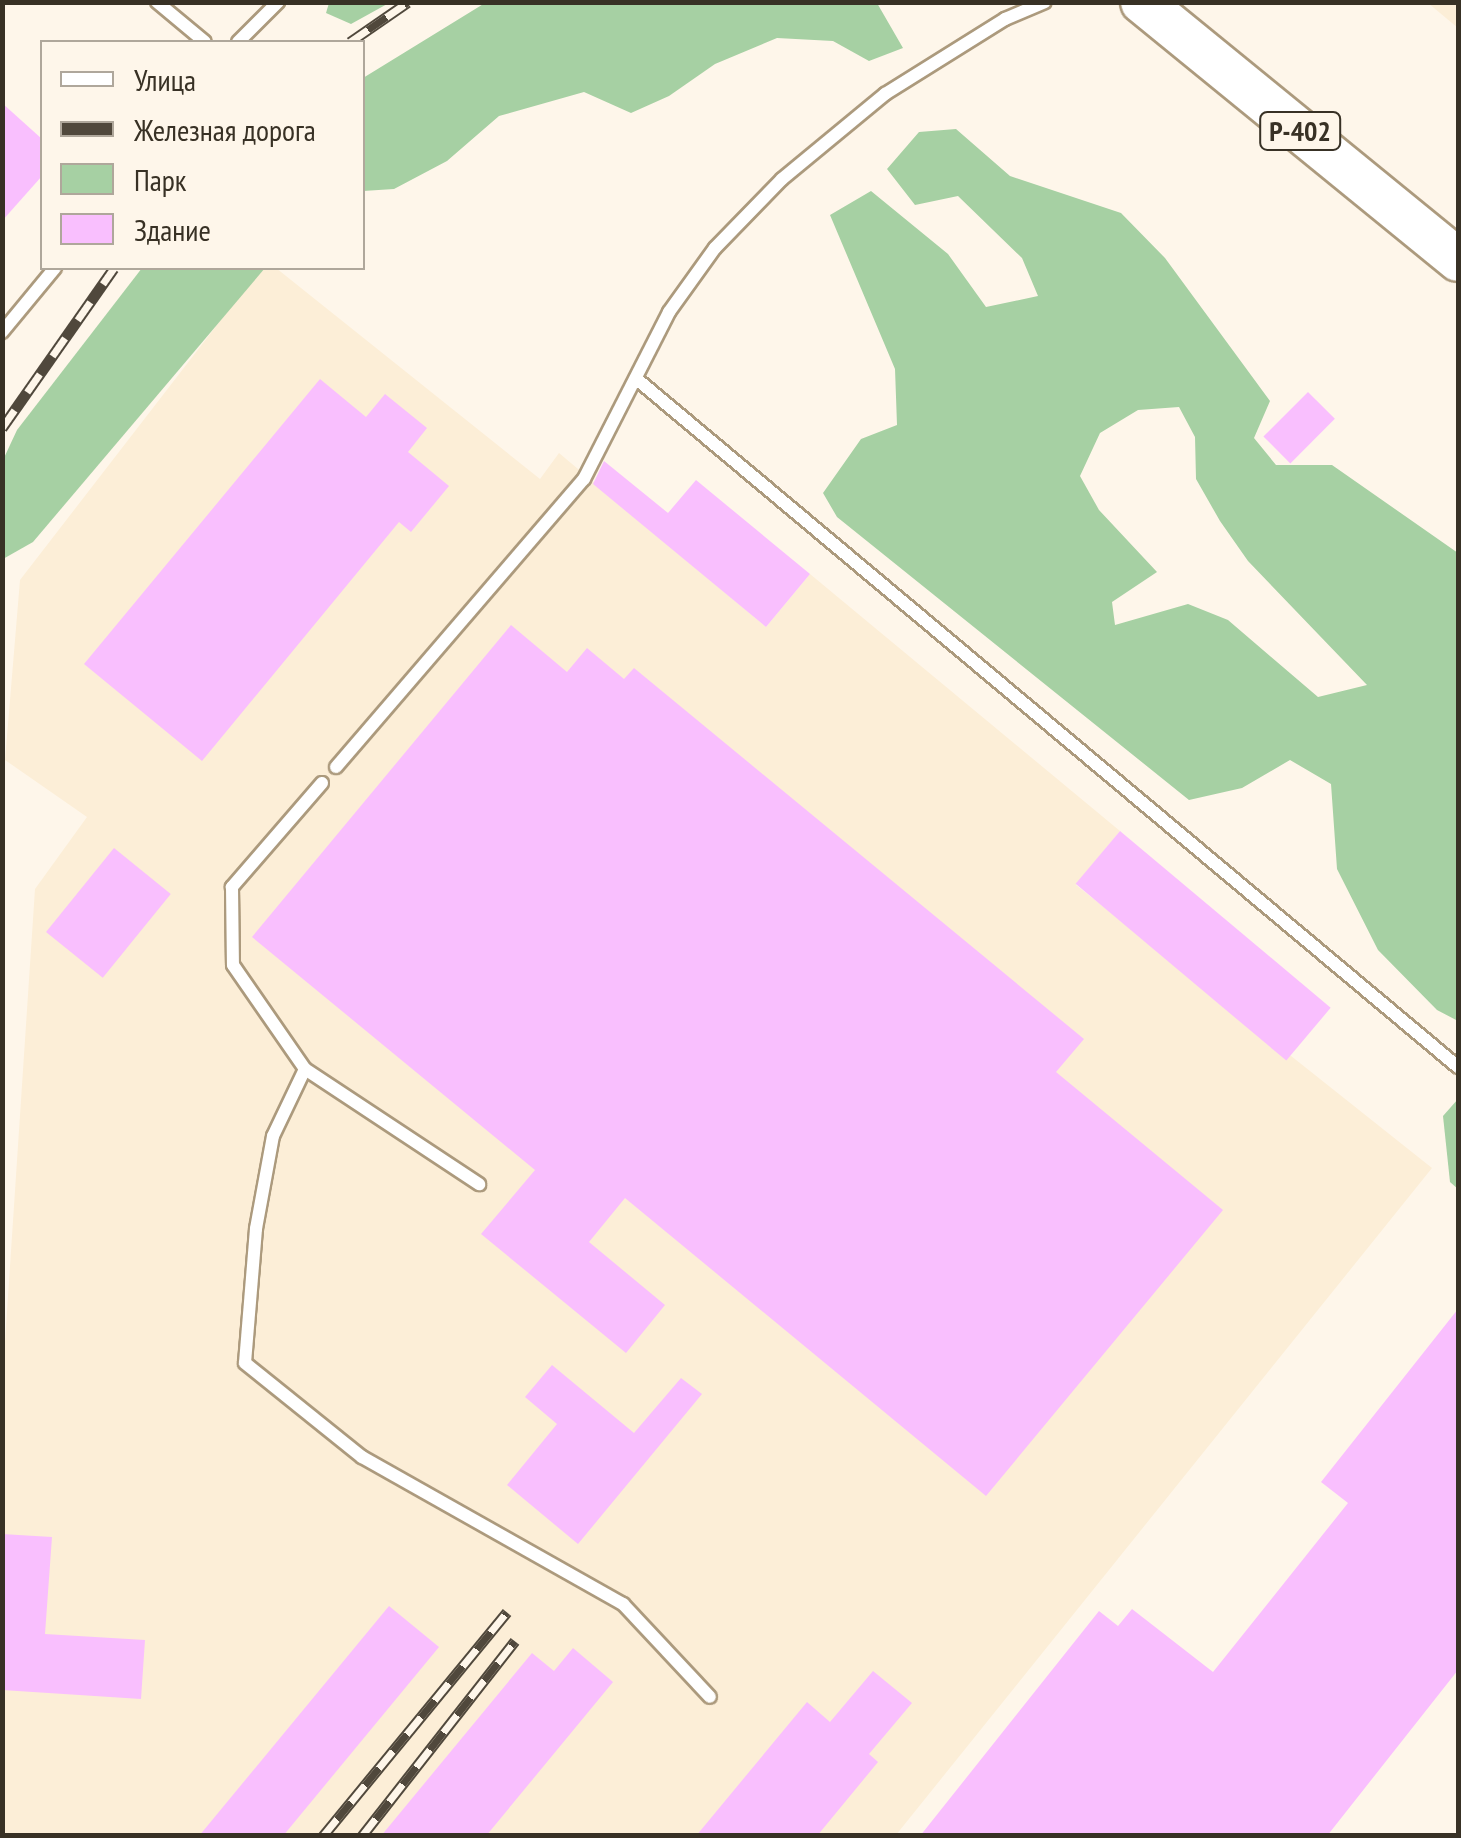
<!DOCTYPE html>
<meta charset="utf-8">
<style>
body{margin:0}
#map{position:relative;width:1461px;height:1838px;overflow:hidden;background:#fef6ea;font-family:"PT Sans Narrow",sans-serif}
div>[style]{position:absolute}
.built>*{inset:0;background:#fceed7}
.green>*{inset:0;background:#a6d0a3}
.building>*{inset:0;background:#f9bffe;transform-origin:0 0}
.roads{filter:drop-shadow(2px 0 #ac9a7d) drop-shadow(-2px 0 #ac9a7d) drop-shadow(0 2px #ac9a7d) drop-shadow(0 -2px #ac9a7d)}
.lane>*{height:12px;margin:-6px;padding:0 6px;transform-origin:6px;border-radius:6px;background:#fff}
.primary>*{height:42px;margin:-21px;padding:0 21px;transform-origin:21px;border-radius:21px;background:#fff}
.rail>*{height:11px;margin-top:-5.5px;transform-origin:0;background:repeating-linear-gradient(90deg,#fef6ea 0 22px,#50483c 0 44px);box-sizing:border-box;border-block:2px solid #50483c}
span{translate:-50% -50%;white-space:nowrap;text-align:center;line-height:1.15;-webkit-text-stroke:10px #fef6ea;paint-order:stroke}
.shield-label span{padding:2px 8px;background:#fef6ea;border:2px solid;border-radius:8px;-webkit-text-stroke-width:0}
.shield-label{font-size:28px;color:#383125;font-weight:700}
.frame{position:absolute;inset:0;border:5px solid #383125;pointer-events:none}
.legend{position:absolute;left:40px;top:40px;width:325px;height:230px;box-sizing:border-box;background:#fef6ea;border:2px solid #afa79b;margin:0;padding:12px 18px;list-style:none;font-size:30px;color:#383125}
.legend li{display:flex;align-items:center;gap:20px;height:50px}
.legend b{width:50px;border:2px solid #afa79b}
</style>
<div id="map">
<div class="built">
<div style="clip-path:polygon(1428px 3px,1458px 3px,1458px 28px)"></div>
<div style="clip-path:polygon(261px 268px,276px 268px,540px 479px,559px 453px,766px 627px,810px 574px,1120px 831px,1076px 885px,1432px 1168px,896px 1835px,3px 1836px,3px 1372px,35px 889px,87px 817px,5px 760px,20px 580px)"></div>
</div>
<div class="green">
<div style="clip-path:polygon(329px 3px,330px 2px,389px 3px,351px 24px,326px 13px)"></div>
<div style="clip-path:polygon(485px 3px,877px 3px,903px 48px,869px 61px,833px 41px,777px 38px,715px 64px,669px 96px,631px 113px,584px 92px,499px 116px,447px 161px,394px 189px,363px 191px,363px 78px)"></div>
<div style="clip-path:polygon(evenodd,956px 129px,1010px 176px,1121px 213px,1165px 258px,1270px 401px,1254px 438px,1276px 465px,1332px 465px,1458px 553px,1458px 1021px,1437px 1010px,1378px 950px,1337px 869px,1331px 784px,1290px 760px,1242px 788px,1189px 800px,837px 517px,823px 493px,861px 439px,897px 425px,895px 369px,830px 215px,871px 191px,948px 254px,986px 307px,1038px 296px,1022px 258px,958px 196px,915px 205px,887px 169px,919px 132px,956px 129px,1179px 407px,1195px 437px,1196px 479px,1220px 521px,1248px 561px,1367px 685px,1318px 697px,1228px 620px,1188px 604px,1115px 625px,1112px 602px,1157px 572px,1099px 510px,1080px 476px,1100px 433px,1138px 410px,1179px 407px)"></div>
<div style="clip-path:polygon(142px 268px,265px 268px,33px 542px,3px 559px,3px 460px,17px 430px)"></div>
<div style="clip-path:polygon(1458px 1099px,1458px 1189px,1450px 1182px,1443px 1116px)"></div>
</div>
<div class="building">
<div style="clip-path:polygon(2px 103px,42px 139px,42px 176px,2px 221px)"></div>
<div style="clip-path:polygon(320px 379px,366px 417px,385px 394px,427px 428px,408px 452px,449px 486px,411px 532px,399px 522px,202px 761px,84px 664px)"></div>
<div style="left:1308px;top:392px;width:38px;height:63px;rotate:45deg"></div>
<div style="clip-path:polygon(604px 461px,668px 513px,696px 480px,810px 574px,766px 627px,593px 484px)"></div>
<div style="clip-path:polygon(511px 625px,567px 672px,587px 648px,624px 679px,634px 668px,1084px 1039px,1056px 1072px,1223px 1210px,986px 1496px,625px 1198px,589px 1242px,665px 1305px,626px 1353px,481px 1234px,535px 1170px,252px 937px)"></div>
<div style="left:1120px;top:831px;width:275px;height:69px;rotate:40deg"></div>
<div style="left:114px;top:848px;width:73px;height:108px;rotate:39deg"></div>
<div style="clip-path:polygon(1458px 1309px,1458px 1670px,1327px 1836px,920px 1836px,1099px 1611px,1118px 1626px,1132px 1609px,1213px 1672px,1348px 1503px,1321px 1482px)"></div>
<div style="clip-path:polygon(552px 1365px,634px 1433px,681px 1378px,702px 1394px,578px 1544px,507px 1485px,557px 1424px,525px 1397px)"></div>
<div style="clip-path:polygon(2px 1534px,52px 1537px,45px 1634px,145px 1640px,141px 1699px,2px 1690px)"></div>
<div style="clip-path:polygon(389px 1606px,439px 1647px,283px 1836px,199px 1836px)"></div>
<div style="clip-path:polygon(573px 1648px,613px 1682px,486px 1836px,381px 1836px,532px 1653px,554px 1671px)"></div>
<div style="clip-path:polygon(873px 1671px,912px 1703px,869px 1754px,878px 1762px,817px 1836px,696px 1836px,807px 1702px,830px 1722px)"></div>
</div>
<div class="roads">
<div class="lane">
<div style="left:157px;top:2px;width:62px;rotate:39.8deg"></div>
<div style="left:238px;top:42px;width:57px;rotate:-45deg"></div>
<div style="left:2px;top:332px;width:83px;rotate:-50.4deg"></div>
<div style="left:639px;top:381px;width:1068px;rotate:39.95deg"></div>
<div style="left:336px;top:767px;width:380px;rotate:-49.3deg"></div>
<div style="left:584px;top:479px;width:187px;rotate:-63deg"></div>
<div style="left:669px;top:312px;width:79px;rotate:-54.3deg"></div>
<div style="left:715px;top:248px;width:96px;rotate:-45.8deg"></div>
<div style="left:782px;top:179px;width:134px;rotate:-39.5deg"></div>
<div style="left:885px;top:94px;width:142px;rotate:-32deg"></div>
<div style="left:1005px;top:19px;width:43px;rotate:-23deg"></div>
<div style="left:322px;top:783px;width:138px;rotate:130.9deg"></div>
<div style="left:232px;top:887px;width:78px;rotate:89.3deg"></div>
<div style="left:233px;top:965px;width:126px;rotate:55.3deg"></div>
<div style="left:305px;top:1069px;width:209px;rotate:33.5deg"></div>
<div style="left:305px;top:1069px;width:74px;rotate:115.5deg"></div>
<div style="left:273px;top:1136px;width:95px;rotate:100.4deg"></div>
<div style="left:256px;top:1229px;width:134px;rotate:94.7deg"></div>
<div style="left:245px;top:1363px;width:150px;rotate:38.8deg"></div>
<div style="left:362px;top:1457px;width:300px;rotate:29.4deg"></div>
<div style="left:623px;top:1604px;width:127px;rotate:46.9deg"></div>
</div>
<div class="primary">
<div style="left:1142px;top:2px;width:408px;rotate:39.2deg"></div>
</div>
</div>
<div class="rail">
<div style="left:350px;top:42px;width:70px;rotate:-34.6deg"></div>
<div style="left:2px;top:428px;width:195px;rotate:-55deg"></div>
<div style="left:323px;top:1836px;width:290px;rotate:-50.6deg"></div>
<div style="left:362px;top:1836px;width:248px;rotate:-51.9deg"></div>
</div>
<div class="shield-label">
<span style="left:1300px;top:131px">Р-402</span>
</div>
<div class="frame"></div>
<ul class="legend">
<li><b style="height:12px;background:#fff"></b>Улица</li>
<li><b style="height:12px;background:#50483c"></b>Железная дорога</li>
<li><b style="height:28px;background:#a6d0a3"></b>Парк</li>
<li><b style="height:28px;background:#f9bffe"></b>Здание</li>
</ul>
</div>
